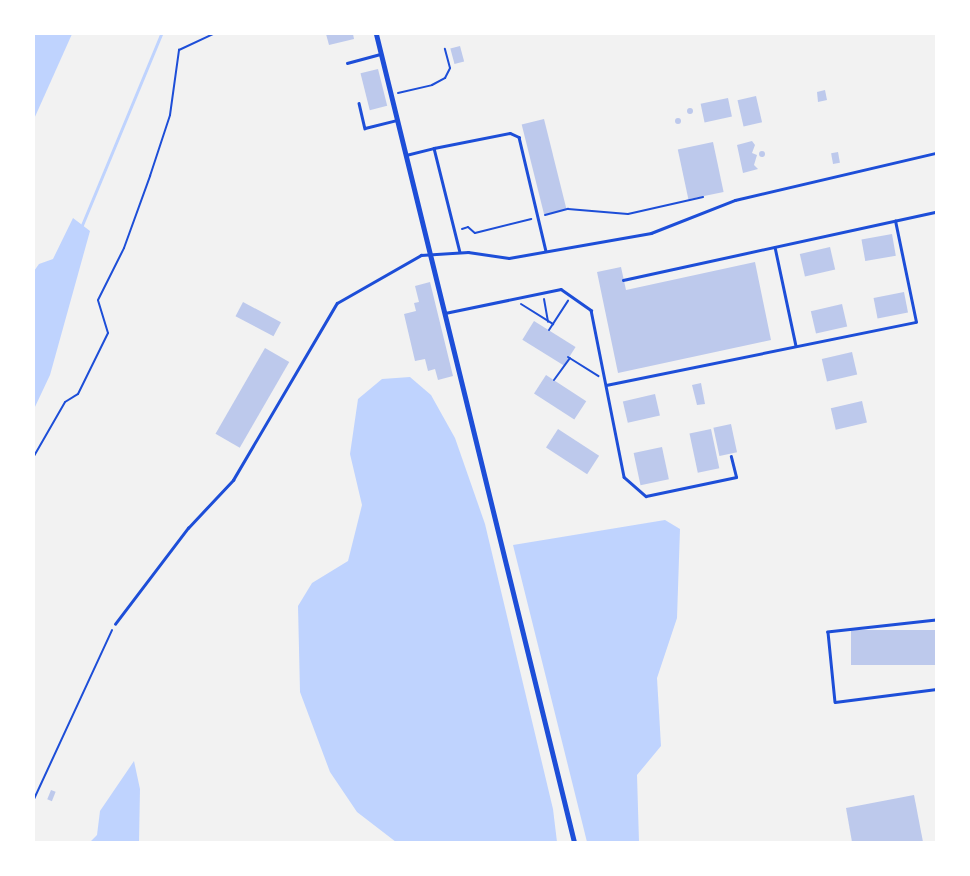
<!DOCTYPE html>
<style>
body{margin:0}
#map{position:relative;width:970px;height:876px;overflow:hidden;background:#f2f2f2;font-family:Karla,sans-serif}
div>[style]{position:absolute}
.water>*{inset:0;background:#bfd3fe}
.stream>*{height:3px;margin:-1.5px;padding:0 1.5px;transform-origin:1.5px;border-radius:1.5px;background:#bfd3fe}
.building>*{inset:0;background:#bdc9ec;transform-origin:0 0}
.round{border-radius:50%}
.path>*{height:2px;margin:-1px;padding:0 1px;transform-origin:1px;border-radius:1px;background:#1d4ed8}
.service>*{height:2.5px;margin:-1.25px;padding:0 1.25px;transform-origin:1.25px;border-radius:1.25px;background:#1d4ed8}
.minor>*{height:5px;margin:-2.5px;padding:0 2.5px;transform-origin:2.5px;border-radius:2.5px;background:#1d4ed8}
span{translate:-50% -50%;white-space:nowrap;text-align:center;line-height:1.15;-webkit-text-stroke:4px #fff;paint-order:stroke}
.frame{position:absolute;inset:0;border:35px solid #fff;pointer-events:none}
</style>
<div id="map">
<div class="water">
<div style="clip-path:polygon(34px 34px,72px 34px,34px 119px)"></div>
<div style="clip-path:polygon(73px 218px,90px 231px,50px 375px,34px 409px,34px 271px,39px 264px,53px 259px)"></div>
<div style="clip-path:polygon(410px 377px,431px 395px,455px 438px,485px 524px,553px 809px,557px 842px,396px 842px,357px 812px,330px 772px,300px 692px,298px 606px,312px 583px,348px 561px,362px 505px,350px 454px,358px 399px,382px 379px)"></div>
<div style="clip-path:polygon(665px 520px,680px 529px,677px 618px,657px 678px,661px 746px,637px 775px,639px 842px,587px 842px,513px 545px)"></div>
<div style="clip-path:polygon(134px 761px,140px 789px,139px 842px,90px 842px,97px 835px,100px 811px)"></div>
</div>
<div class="stream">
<div style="left:82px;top:225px;width:207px;rotate:-67.5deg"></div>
</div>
<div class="building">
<div style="clip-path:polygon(326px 34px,353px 34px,354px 39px,329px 45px)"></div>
<div style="left:460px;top:46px;width:16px;height:10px;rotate:75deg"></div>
<div style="left:378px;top:69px;width:38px;height:18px;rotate:76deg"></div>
<div style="clip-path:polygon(825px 90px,827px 100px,818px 102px,817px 92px)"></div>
<div style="left:756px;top:96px;width:27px;height:19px;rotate:77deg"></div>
<div style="left:728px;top:98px;width:19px;height:28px;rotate:78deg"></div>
<div class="round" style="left:687px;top:108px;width:6px;height:6px"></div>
<div class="round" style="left:675px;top:118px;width:6px;height:6px"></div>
<div style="left:544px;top:119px;width:93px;height:23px;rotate:76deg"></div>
<div style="clip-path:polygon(752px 141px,755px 145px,752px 153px,757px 155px,754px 165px,758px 169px,743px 173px,737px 145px)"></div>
<div style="left:713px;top:142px;width:51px;height:36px;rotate:78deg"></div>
<div class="round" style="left:759px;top:151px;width:6px;height:6px"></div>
<div style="left:838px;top:152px;width:11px;height:7px;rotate:80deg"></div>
<div style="left:892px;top:234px;width:22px;height:31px;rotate:80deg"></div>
<div style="left:830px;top:247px;width:23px;height:31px;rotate:77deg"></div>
<div style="clip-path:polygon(755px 262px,771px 340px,618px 373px,597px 272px,621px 267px,626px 290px)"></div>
<div style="clip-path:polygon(430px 282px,453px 376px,438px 380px,435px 369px,428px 371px,425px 359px,415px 361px,404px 314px,416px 311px,414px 303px,419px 302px,415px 286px)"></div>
<div style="left:904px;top:292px;width:21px;height:31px;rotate:79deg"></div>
<div style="left:243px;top:302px;width:43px;height:16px;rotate:28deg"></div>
<div style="left:842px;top:304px;width:23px;height:32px;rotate:77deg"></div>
<div style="left:534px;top:321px;width:49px;height:22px;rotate:32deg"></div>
<div style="left:265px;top:348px;width:28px;height:99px;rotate:30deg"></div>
<div style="left:852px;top:352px;width:23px;height:31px;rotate:77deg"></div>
<div style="left:546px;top:375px;width:48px;height:22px;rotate:33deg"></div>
<div style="clip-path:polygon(701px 383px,705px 404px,697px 405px,692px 385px)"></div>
<div style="left:655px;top:394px;width:22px;height:33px;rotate:77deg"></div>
<div style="left:862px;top:401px;width:22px;height:32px;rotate:77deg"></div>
<div style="left:731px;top:424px;width:29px;height:18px;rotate:78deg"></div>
<div style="left:558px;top:429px;width:49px;height:22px;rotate:33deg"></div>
<div style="left:711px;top:429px;width:40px;height:22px;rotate:78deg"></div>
<div style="left:662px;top:447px;width:33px;height:29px;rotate:78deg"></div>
<div style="left:936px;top:630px;width:35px;height:85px;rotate:90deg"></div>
<div style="left:51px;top:790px;width:5px;height:10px;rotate:22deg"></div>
<div style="clip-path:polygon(914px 795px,923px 842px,852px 842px,846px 808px)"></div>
</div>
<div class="path">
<div style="left:398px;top:93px;width:35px;rotate:-13deg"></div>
<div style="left:432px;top:85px;width:15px;rotate:-28deg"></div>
<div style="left:445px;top:78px;width:11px;rotate:-63deg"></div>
<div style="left:450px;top:68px;width:20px;rotate:-105deg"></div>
<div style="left:545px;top:215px;width:24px;rotate:-15deg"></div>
<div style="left:568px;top:209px;width:60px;rotate:4.8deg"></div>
<div style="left:628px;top:214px;width:77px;rotate:-12.8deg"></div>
<div style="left:462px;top:229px;width:6px;rotate:-18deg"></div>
<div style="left:468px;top:227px;width:9px;rotate:41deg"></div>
<div style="left:475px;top:233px;width:58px;rotate:-14deg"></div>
<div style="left:544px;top:299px;width:23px;rotate:80deg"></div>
<div style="left:521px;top:304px;width:38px;rotate:32deg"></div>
<div style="left:549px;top:330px;width:35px;rotate:-57deg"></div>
<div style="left:568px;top:357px;width:36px;rotate:32deg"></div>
<div style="left:554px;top:380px;width:27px;rotate:-54deg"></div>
<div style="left:34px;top:456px;width:62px;rotate:-60.1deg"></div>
<div style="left:65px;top:402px;width:15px;rotate:-32deg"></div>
<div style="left:78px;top:394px;width:68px;rotate:-63.8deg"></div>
<div style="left:108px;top:333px;width:34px;rotate:-107deg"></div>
<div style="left:98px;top:300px;width:58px;rotate:-63.4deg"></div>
<div style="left:124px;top:248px;width:77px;rotate:-70.1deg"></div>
<div style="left:150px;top:176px;width:64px;rotate:-71.8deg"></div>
<div style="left:170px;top:115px;width:66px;rotate:-82.1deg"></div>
<div style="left:179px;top:50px;width:38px;rotate:-25deg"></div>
<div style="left:34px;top:799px;width:186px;rotate:-65.2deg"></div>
</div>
<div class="service">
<div style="left:347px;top:63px;width:35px;rotate:-15deg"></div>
<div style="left:359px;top:103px;width:26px;rotate:77deg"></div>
<div style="left:365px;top:128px;width:32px;rotate:-14deg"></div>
<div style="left:434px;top:148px;width:77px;rotate:-11.2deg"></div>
<div style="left:510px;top:133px;width:10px;rotate:24deg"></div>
<div style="left:519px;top:137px;width:117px;rotate:76.7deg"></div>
<div style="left:406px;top:155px;width:29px;rotate:-14deg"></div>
<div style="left:434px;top:148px;width:107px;rotate:76deg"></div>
<div style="left:775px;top:247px;width:101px;rotate:78deg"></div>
<div style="left:623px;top:280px;width:320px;rotate:-12.3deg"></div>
<div style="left:445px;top:313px;width:118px;rotate:-11.7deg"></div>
<div style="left:561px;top:289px;width:37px;rotate:35deg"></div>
<div style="left:591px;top:310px;width:170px;rotate:78.8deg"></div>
<div style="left:624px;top:477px;width:29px;rotate:41deg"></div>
<div style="left:646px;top:496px;width:92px;rotate:-11.9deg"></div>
<div style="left:736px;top:477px;width:21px;rotate:-104deg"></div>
<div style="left:606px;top:385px;width:316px;rotate:-11.5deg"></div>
<div style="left:916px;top:322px;width:103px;rotate:-101.7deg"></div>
<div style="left:936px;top:620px;width:109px;rotate:173.7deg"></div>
<div style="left:828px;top:632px;width:70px;rotate:84.3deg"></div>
<div style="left:835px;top:702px;width:102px;rotate:-7.3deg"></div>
<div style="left:115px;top:624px;width:121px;rotate:-52.8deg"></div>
<div style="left:188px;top:528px;width:66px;rotate:-46.8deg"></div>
<div style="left:233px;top:480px;width:205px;rotate:-59.6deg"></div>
<div style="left:337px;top:303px;width:97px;rotate:-29.7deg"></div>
<div style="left:421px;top:255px;width:47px;rotate:-3.7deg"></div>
<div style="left:468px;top:252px;width:41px;rotate:8.3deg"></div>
<div style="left:509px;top:258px;width:144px;rotate:-10deg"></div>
<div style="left:651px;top:233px;width:90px;rotate:-21.4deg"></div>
<div style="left:735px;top:200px;width:206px;rotate:-13.2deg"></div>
</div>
<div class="minor">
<div style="left:376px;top:34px;width:832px;rotate:76.23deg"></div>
</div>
<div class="frame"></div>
</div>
